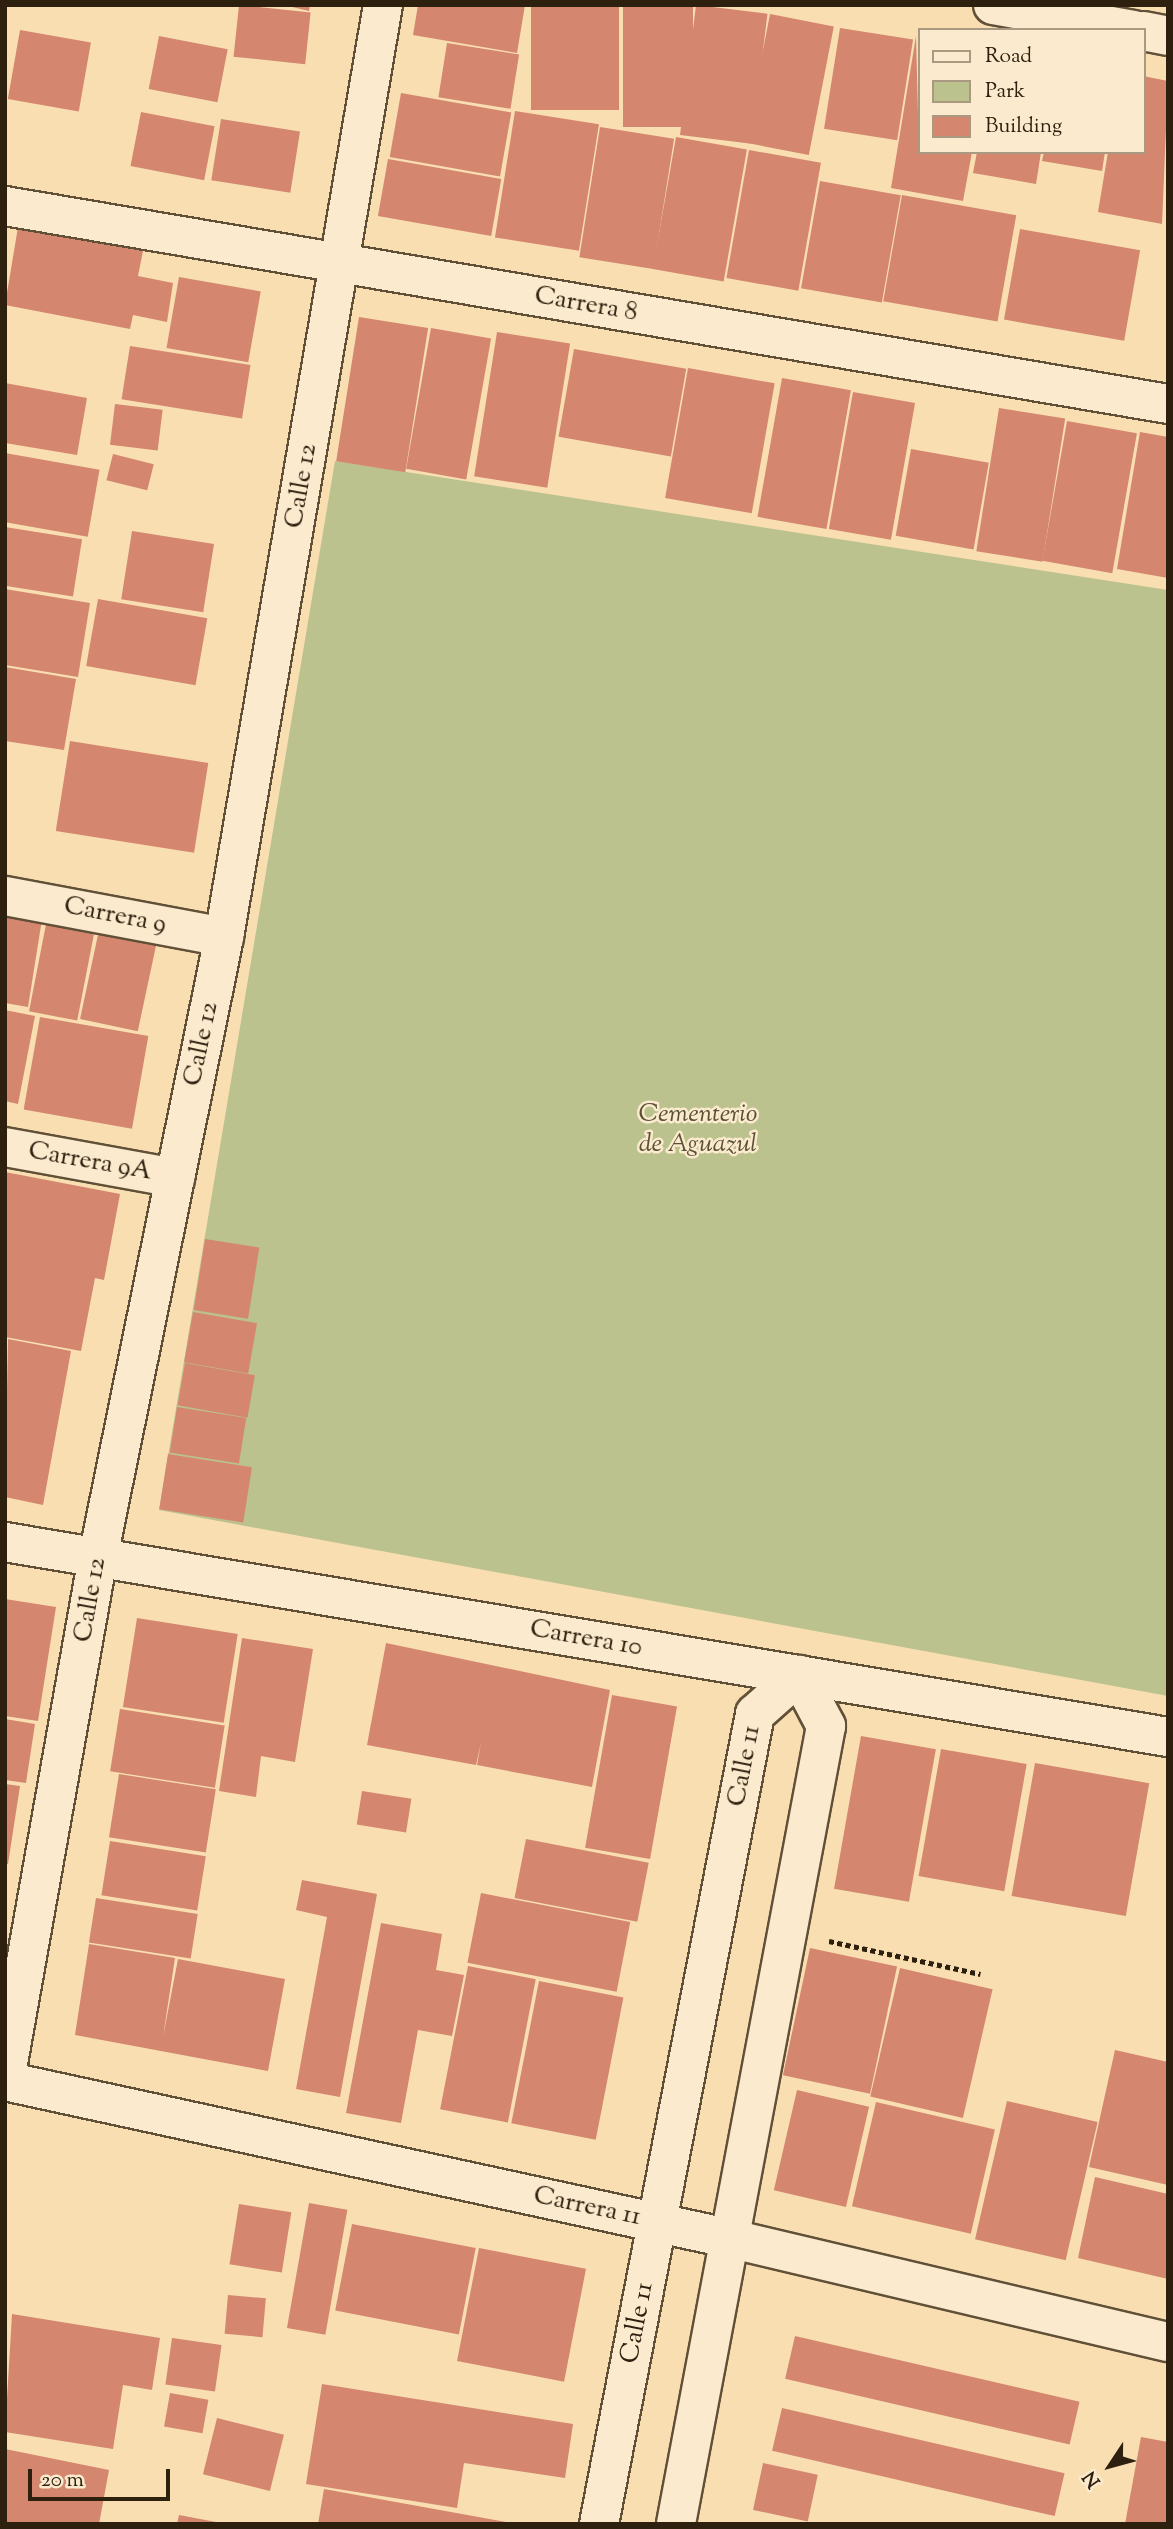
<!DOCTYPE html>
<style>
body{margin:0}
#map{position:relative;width:1173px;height:2529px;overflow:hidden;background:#f9deb2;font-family:"Sorts Mill Goudy",serif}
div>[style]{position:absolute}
.green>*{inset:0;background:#bbc28e}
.building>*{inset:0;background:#d4876e;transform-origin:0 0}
.path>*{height:4.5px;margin-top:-2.25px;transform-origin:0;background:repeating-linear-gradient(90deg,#2e200f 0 5px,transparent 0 8.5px)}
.roads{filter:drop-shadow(2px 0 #615038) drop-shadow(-2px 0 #615038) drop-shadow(0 2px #615038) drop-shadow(0 -2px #615038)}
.minor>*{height:38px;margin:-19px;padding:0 19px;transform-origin:19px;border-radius:19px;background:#fbeacd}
span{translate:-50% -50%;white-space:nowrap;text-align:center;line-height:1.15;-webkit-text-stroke:5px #fbeacd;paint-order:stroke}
.street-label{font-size:26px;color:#2e200f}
.park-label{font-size:26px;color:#585135;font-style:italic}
.frame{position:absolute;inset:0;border:7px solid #2e200f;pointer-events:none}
.legend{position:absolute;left:918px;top:28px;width:228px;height:126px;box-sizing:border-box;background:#fbeacd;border:2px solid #a99981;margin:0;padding:9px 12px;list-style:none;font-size:21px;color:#2e200f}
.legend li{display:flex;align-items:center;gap:14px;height:35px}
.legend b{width:35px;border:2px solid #a99981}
.north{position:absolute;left:1075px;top:2431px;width:70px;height:70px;-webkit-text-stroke:5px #fbeacd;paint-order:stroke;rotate:234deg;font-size:19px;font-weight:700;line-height:28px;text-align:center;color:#2e200f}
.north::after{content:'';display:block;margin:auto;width:24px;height:32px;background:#2e200f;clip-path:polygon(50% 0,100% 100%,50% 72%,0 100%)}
.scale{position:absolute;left:28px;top:2469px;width:142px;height:32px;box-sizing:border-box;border:4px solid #2e200f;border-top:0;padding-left:9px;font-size:21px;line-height:24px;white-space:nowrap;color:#2e200f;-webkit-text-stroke:5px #fbeacd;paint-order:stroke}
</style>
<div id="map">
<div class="green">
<div style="clip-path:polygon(335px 461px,1168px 590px,1168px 1696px,159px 1510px)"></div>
</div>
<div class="building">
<div style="left:239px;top:5px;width:72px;height:52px;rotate:6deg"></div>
<div style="clip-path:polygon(284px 5px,310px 5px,309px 11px)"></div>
<div style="clip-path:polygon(418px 5px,525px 5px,517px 53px,413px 35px)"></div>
<div style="left:531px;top:5px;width:88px;height:105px"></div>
<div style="left:623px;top:5px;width:70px;height:122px"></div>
<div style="left:696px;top:5px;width:72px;height:131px;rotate:7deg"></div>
<div style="left:770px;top:14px;width:65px;height:131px;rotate:11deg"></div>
<div style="left:840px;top:28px;width:74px;height:102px;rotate:9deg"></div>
<div style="left:20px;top:30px;width:72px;height:70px;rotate:10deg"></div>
<div style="left:159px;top:36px;width:70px;height:54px;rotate:11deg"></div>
<div style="clip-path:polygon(916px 36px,919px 152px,972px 152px,963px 201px,891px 188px)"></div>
<div style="left:447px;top:43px;width:73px;height:55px;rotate:9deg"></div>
<div style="clip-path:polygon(1143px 76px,1168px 81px,1162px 224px,1098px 212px,1108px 152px,1143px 152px)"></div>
<div style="left:401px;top:93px;width:112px;height:65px;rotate:10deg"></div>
<div style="left:515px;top:111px;width:85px;height:128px;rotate:9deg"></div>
<div style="left:141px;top:112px;width:75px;height:55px;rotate:11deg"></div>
<div style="left:221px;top:119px;width:80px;height:62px;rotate:9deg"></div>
<div style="left:600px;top:127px;width:75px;height:132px;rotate:9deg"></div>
<div style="left:676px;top:137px;width:72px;height:134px;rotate:10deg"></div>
<div style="left:749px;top:150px;width:73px;height:130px;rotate:10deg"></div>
<div style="clip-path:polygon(977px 152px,1041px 152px,1036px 184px,973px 173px)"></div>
<div style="clip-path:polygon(1044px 152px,1105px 152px,1102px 171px,1042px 161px)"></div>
<div style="left:388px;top:159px;width:115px;height:58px;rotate:10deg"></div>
<div style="left:820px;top:181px;width:82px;height:109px;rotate:10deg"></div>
<div style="left:902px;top:195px;width:116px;height:108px;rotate:10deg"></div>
<div style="clip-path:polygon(18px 227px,143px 251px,138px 276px,173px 283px,167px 322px,133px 315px,130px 329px,5px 305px)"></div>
<div style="left:1020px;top:229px;width:122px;height:92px;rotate:10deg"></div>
<div style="left:179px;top:277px;width:83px;height:72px;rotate:10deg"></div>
<div style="left:359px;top:317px;width:70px;height:146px;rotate:9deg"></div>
<div style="left:431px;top:328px;width:61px;height:143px;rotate:10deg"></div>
<div style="left:497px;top:332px;width:74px;height:146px;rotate:9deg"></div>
<div style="left:130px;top:346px;width:122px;height:54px;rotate:9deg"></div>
<div style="left:574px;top:349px;width:114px;height:89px;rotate:10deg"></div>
<div style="left:688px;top:368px;width:88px;height:132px;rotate:10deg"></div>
<div style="left:782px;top:378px;width:70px;height:141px;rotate:10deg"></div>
<div style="clip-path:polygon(5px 383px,87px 398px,77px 455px,5px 443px)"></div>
<div style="left:853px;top:392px;width:63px;height:139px;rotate:10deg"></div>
<div style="left:115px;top:404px;width:48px;height:41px;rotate:7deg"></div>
<div style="left:999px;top:408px;width:67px;height:145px;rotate:9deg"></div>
<div style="left:1067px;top:421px;width:71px;height:142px;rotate:10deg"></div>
<div style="clip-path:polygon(1140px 432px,1168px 437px,1168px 578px,1117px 569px)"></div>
<div style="left:911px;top:449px;width:79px;height:88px;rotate:10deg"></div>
<div style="left:5px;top:453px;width:96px;height:68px;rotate:10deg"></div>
<div style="left:113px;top:454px;width:42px;height:27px;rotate:14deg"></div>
<div style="left:5px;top:527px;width:78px;height:58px;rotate:9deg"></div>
<div style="left:132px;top:531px;width:83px;height:69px;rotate:9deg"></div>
<div style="clip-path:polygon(5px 589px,90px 603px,78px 677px,5px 665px)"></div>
<div style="left:98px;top:599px;width:111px;height:68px;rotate:10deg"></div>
<div style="clip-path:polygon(5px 667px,76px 679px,64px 750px,5px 741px)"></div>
<div style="left:70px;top:741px;width:140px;height:91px;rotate:9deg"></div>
<div style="clip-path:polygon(5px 907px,43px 913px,28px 1007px,5px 1003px)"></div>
<div style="left:47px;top:919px;width:49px;height:94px;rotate:11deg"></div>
<div style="left:99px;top:930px;width:59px;height:91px;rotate:12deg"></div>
<div style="clip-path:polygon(5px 1010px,35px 1016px,18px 1104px,5px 1101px)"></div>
<div style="left:40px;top:1017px;width:110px;height:94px;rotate:10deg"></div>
<div style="clip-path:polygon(5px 1172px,120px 1194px,104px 1280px,95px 1278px,81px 1351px,5px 1337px)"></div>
<div style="left:205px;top:1239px;width:55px;height:72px;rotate:9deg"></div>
<div style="left:193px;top:1312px;width:65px;height:51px;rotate:10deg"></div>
<div style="clip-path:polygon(8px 1339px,71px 1351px,43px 1505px,5px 1497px)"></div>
<div style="left:185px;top:1363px;width:71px;height:43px;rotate:10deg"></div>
<div style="left:177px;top:1407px;width:70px;height:46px;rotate:9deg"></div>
<div style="left:168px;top:1454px;width:85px;height:56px;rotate:9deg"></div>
<div style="clip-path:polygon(5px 1599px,56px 1607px,38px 1721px,5px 1716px)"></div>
<div style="left:137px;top:1618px;width:102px;height:90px;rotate:9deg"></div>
<div style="clip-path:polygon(242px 1638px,313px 1649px,295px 1762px,261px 1756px,256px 1797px,219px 1791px)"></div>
<div style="clip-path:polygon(386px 1643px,610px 1690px,592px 1787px,477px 1765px,481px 1743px,476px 1765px,367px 1745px)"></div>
<div style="left:612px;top:1695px;width:66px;height:155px;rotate:10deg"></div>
<div style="left:120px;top:1709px;width:106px;height:63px;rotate:9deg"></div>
<div style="clip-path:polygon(5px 1719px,35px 1724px,26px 1783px,5px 1780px)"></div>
<div style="left:861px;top:1736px;width:76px;height:155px;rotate:10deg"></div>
<div style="left:941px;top:1749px;width:87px;height:129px;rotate:10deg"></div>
<div style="left:1035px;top:1763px;width:116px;height:135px;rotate:10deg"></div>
<div style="left:119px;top:1774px;width:98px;height:64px;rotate:9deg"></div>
<div style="clip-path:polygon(5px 1784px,20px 1786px,8px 1864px,5px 1864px)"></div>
<div style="left:362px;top:1791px;width:50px;height:34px;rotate:9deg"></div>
<div style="left:526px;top:1839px;width:125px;height:60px;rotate:11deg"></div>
<div style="left:110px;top:1841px;width:97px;height:55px;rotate:9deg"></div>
<div style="clip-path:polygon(302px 1880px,377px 1894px,340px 2097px,296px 2089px,327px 1917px,296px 1910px)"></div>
<div style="left:481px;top:1893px;width:152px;height:71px;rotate:11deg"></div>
<div style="left:96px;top:1898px;width:103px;height:45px;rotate:9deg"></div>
<div style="clip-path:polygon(381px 1923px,442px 1934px,436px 1970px,464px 1975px,452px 2036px,418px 2030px,401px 2123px,346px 2113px)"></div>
<div style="clip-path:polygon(89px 1944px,175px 1958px,163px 2037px,178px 1959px,285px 1979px,268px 2071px,75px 2035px)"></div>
<div style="left:810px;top:1948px;width:89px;height:130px;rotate:12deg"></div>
<div style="left:468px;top:1966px;width:69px;height:146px;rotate:11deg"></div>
<div style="left:900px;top:1968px;width:95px;height:132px;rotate:13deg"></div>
<div style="left:539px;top:1981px;width:86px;height:145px;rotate:11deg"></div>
<div style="clip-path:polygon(1115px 2050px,1168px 2062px,1168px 2185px,1089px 2167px)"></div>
<div style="left:797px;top:2090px;width:74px;height:103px;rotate:13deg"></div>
<div style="left:1007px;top:2101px;width:93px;height:142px;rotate:13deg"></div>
<div style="left:876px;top:2102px;width:122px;height:107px;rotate:13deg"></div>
<div style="clip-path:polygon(1095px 2177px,1168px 2194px,1168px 2279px,1078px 2258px)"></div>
<div style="left:309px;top:2203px;width:39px;height:127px;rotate:10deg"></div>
<div style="left:239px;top:2204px;width:53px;height:61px;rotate:9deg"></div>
<div style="left:352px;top:2224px;width:126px;height:88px;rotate:11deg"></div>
<div style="left:479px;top:2248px;width:109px;height:115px;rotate:11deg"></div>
<div style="left:228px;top:2295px;width:38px;height:39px;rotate:5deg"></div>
<div style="clip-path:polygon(12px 2314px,160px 2338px,152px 2390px,123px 2385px,113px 2449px,5px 2432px)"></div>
<div style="left:795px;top:2336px;width:292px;height:44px;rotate:13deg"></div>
<div style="left:172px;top:2338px;width:50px;height:47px;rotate:8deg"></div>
<div style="clip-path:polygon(322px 2384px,573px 2424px,565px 2478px,464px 2463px,457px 2508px,306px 2484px)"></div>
<div style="left:170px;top:2393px;width:39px;height:34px;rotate:10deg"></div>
<div style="left:782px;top:2408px;width:290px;height:44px;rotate:13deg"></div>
<div style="left:217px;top:2418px;width:69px;height:58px;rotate:14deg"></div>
<div style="clip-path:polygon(1141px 2437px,1168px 2442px,1168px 2524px,1125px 2524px)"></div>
<div style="clip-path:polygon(5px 2449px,109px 2470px,99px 2524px,5px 2524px)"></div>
<div style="left:763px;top:2463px;width:56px;height:48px;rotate:12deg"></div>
<div style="clip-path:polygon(324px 2489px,506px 2522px,506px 2524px,318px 2524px)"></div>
<div style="clip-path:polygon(179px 2515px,216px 2522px,216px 2524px,177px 2524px)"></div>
</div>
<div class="path">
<div style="left:829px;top:1941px;width:155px;rotate:12.3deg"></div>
</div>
<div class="roads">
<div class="minor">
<div style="left:993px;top:5px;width:143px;rotate:10.1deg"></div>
<div style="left:1143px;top:31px;width:25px;rotate:11deg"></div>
<div style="left:5px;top:206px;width:1180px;rotate:9.66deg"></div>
<div style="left:5px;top:896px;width:223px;rotate:10.6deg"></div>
<div style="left:5px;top:1147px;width:173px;rotate:10.3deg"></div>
<div style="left:5px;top:1542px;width:1179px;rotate:9.52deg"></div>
<div style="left:5px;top:2080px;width:531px;rotate:-79.92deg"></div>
<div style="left:98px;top:1557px;width:633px;rotate:-78.51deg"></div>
<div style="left:224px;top:937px;width:945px;rotate:-80.32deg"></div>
<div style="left:5px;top:2081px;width:744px;rotate:12.26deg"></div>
<div style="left:732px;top:2239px;width:448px;rotate:13.3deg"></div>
<div style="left:599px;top:2524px;width:825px;rotate:-79.1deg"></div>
<div style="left:755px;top:1714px;width:59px;rotate:-41.6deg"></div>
<div style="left:799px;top:1675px;width:58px;rotate:62.1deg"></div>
<div style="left:826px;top:1726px;width:812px;rotate:100.65deg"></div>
</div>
</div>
<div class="street-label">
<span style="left:586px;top:305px;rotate:10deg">Carrera 8</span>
<span style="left:302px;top:486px;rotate:-80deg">Calle 12</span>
<span style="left:115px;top:916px;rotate:11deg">Carrera 9</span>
<span style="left:202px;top:1044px;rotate:-78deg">Calle 12</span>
<span style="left:90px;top:1162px;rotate:10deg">Carrera 9A</span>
<span style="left:91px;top:1600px;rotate:-80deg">Calle 12</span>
<span style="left:586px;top:1639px;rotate:10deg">Carrera 10</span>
<span style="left:745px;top:1766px;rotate:-79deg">Calle 11</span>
<span style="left:587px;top:2207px;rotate:12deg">Carrera 11</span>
<span style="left:638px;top:2323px;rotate:-79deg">Calle 11</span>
</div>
<div class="park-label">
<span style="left:698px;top:1130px">Cementerio<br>de Aguazul</span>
</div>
<div class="frame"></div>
<ul class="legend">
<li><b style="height:9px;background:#fbeacd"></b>Road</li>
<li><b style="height:19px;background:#bbc28e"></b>Park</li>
<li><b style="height:19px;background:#d4876e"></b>Building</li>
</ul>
<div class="north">N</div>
<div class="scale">20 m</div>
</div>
